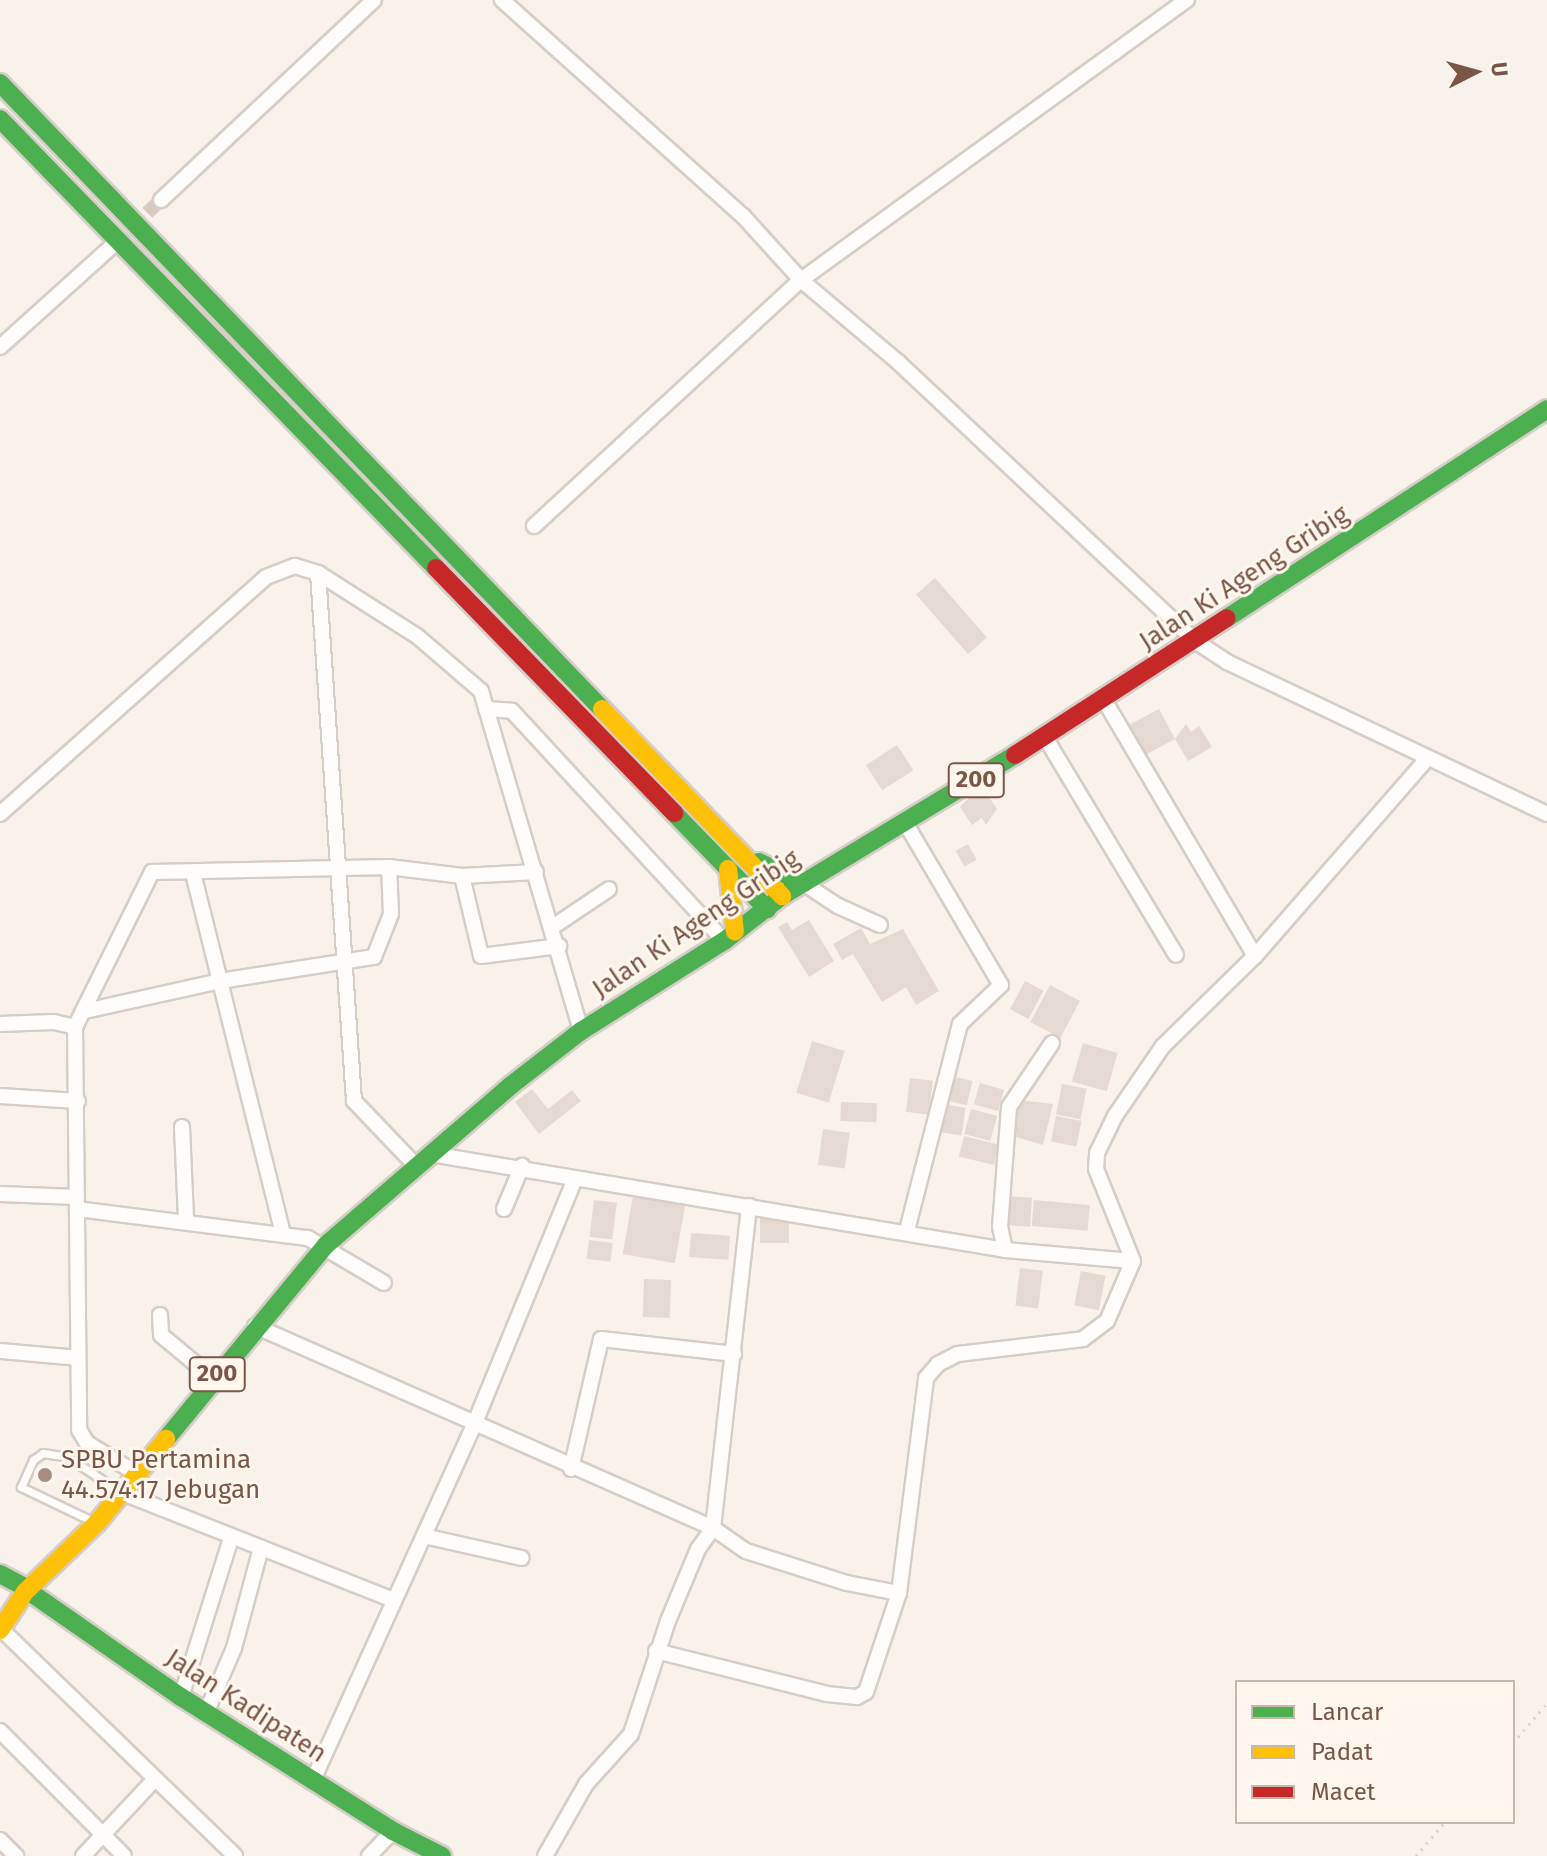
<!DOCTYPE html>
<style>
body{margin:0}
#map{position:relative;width:1547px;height:1856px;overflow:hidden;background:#f8f2ea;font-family:"Fira Sans",sans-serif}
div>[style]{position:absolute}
.building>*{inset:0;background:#e5dad1;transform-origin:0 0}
.street-tunnel>*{height:14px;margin-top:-7px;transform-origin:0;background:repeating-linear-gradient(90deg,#d8cbc1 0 14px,transparent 0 21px)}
.path>*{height:3px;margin-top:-1.5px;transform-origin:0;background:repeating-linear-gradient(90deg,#dcd1cc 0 2px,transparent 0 8px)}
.roads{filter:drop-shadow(2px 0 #d7cdc7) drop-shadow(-2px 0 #d7cdc7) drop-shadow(0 2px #d7cdc7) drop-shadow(0 -2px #d7cdc7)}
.lane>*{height:7px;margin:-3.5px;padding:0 3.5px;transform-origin:3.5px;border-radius:3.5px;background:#fefdfc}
.street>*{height:14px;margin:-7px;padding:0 7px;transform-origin:7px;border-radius:7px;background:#fefdfc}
.fast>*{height:18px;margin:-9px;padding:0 9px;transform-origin:9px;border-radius:9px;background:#4caf50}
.slow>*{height:18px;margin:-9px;padding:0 9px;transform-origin:9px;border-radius:9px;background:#ffc107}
.jam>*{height:18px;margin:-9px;padding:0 9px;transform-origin:9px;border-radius:9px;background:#c62828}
.dots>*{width:22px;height:22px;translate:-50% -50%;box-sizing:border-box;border:4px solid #fff7ed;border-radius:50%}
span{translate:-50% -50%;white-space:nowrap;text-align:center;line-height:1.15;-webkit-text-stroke:6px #fff7ed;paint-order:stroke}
.shield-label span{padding:2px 6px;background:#fff7ed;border:2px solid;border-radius:6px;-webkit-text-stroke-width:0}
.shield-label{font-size:24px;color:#7a5647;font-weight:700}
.street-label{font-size:26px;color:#7a5647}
.poi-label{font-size:26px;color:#7a5647}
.left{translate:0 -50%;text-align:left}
.legend{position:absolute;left:1235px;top:1680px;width:280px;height:144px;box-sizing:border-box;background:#fff7ed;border:2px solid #cab7ab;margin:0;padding:10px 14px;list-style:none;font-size:24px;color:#7a5647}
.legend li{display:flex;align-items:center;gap:16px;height:40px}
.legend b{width:40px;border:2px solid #cab7ab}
.north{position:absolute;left:1435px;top:32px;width:80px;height:80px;-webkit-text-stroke:6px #fff7ed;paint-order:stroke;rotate:84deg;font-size:22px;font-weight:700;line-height:32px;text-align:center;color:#7a5647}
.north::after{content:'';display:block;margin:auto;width:28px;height:36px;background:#7a5647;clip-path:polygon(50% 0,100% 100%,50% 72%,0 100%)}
</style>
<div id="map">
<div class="building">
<div style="left:935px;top:578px;width:79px;height:25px;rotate:49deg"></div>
<div style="left:1159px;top:709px;width:34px;height:37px;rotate:62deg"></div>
<div style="clip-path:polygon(1186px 724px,1191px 732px,1199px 726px,1212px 747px,1188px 761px,1175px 739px)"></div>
<div style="left:897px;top:745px;width:30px;height:37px;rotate:57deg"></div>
<div style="clip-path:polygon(981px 785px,997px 809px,986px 825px,982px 818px,972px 825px,960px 807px)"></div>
<div style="left:968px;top:844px;width:18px;height:14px;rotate:61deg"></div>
<div style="clip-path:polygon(809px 920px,834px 961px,809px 977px,778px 927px,787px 922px,792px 930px)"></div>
<div style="clip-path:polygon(861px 928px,870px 944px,903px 929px,939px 991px,916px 1005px,906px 987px,882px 1002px,853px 954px,842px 960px,833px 944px)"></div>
<div style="left:1025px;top:981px;width:21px;height:32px;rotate:28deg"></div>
<div style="left:1050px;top:985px;width:34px;height:42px;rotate:28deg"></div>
<div style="left:812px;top:1041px;width:34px;height:54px;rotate:17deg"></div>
<div style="left:1083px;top:1043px;width:36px;height:40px;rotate:16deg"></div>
<div style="left:951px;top:1076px;width:22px;height:25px;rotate:13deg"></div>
<div style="left:910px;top:1078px;width:23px;height:34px;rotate:7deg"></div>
<div style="left:980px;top:1083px;width:25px;height:22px;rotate:16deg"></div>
<div style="left:1062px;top:1084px;width:25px;height:31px;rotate:11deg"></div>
<div style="clip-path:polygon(532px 1089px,548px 1109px,572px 1090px,581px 1101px,539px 1134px,515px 1102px)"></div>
<div style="clip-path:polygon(1019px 1100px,1053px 1104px,1043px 1145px,1016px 1137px)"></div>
<div style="left:841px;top:1102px;width:36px;height:19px;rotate:2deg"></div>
<div style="left:942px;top:1104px;width:24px;height:28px;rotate:9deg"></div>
<div style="left:971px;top:1109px;width:27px;height:26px;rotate:15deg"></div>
<div style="left:1056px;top:1116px;width:26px;height:26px;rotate:11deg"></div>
<div style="left:823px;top:1129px;width:27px;height:36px;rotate:8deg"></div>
<div style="left:964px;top:1136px;width:36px;height:21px;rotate:14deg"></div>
<div style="left:634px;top:1190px;width:53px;height:65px;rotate:10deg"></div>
<div style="left:1006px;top:1196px;width:26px;height:29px;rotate:4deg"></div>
<div style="left:594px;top:1200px;width:23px;height:37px;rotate:7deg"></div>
<div style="left:1034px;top:1200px;width:56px;height:26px;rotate:5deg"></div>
<div style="left:789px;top:1217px;width:26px;height:29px;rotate:90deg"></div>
<div style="left:691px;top:1233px;width:39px;height:24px;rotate:4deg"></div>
<div style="left:589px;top:1240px;width:24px;height:19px;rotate:7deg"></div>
<div style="left:1020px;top:1268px;width:23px;height:38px;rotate:7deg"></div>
<div style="left:1081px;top:1271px;width:25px;height:35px;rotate:11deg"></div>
<div style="left:644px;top:1279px;width:27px;height:38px;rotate:2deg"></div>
</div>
<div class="street-tunnel">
<div style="left:132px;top:227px;width:40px;rotate:-43deg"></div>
</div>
<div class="path">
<div style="left:1513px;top:1743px;width:52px;rotate:-49.6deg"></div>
<div style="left:1416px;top:1856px;width:45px;rotate:-49.5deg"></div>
</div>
<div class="roads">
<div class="lane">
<div style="left:92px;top:1521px;width:79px;rotate:-154.4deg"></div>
<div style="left:21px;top:1487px;width:30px;rotate:-66deg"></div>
<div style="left:33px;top:1460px;width:12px;rotate:-35deg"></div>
<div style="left:43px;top:1453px;width:25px;rotate:9deg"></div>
<div style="left:68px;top:1457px;width:61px;rotate:33.7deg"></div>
</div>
<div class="street">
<div style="left:502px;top:0;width:324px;rotate:41.9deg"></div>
<div style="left:743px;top:216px;width:86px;rotate:47.8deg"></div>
<div style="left:801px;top:280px;width:127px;rotate:40.2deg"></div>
<div style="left:898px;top:362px;width:407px;rotate:43.2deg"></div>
<div style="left:1195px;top:641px;width:38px;rotate:33deg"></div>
<div style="left:1227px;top:662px;width:354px;rotate:25.4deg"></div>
<div style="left:161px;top:200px;width:292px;rotate:-43.2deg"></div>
<div style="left:0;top:347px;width:151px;rotate:-42deg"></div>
<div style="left:534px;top:526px;width:363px;rotate:-42.7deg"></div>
<div style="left:801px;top:280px;width:477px;rotate:-36deg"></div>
<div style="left:318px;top:573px;width:529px;rotate:86.1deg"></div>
<div style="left:354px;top:1101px;width:91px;rotate:46.3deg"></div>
<div style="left:1103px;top:698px;width:299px;rotate:59.5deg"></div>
<div style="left:486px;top:709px;width:26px;rotate:4deg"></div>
<div style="left:512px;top:711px;width:313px;rotate:47.3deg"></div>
<div style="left:1045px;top:737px;width:254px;rotate:59deg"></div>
<div style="left:0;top:814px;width:356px;rotate:-41.7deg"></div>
<div style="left:266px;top:577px;width:31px;rotate:-21deg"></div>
<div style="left:295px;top:566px;width:24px;rotate:17deg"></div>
<div style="left:318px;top:573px;width:117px;rotate:32.5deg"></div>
<div style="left:417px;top:636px;width:84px;rotate:40.7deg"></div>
<div style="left:481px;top:691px;width:354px;rotate:73.6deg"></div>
<div style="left:906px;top:824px;width:187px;rotate:59.5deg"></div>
<div style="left:1001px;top:985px;width:57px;rotate:136.4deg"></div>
<div style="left:960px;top:1024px;width:213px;rotate:104.4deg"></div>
<div style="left:193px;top:873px;width:373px;rotate:76deg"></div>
<div style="left:462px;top:876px;width:82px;rotate:76.6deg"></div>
<div style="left:481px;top:956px;width:79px;rotate:-7.3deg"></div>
<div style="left:803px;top:883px;width:42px;rotate:33.3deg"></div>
<div style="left:838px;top:906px;width:46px;rotate:24.3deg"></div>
<div style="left:554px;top:926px;width:66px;rotate:-33.9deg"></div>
<div style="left:85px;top:1011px;width:138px;rotate:-12.5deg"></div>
<div style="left:220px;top:981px;width:156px;rotate:-8.9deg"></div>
<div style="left:374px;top:957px;width:46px;rotate:-68.4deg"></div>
<div style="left:391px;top:914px;width:47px;rotate:-92.4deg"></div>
<div style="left:0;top:1024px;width:54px;rotate:-2.1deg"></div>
<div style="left:54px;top:1022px;width:22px;rotate:13deg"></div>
<div style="left:75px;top:1027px;width:173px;rotate:-63.6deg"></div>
<div style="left:152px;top:872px;width:237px;rotate:-1.2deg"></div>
<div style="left:389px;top:867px;width:74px;rotate:7deg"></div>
<div style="left:462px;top:876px;width:74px;rotate:-3.1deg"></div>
<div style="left:75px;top:1027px;width:403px;rotate:89.4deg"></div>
<div style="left:79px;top:1430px;width:15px;rotate:58deg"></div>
<div style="left:87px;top:1443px;width:59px;rotate:31.8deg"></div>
<div style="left:0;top:1096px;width:78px;rotate:3.7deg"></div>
<div style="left:182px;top:1127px;width:93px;rotate:87.5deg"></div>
<div style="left:431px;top:1154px;width:582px;rotate:9.49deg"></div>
<div style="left:1005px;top:1250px;width:128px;rotate:4.9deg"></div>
<div style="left:0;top:1194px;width:77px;rotate:2.2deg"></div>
<div style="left:77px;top:1209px;width:233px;rotate:7.2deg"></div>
<div style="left:308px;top:1238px;width:88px;rotate:30.6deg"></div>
<div style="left:504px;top:1209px;width:47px;rotate:-67.3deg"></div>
<div style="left:1005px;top:1250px;width:24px;rotate:-102deg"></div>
<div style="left:1000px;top:1227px;width:120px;rotate:-85.7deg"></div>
<div style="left:1009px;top:1107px;width:77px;rotate:-56.1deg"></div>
<div style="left:160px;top:1315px;width:20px;rotate:87deg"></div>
<div style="left:161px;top:1335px;width:69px;rotate:39.7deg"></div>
<div style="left:255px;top:1326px;width:501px;rotate:23.8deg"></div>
<div style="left:713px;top:1528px;width:40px;rotate:34.9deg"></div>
<div style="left:746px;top:1551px;width:106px;rotate:17.6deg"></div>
<div style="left:847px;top:1583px;width:53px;rotate:10.9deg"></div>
<div style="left:0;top:1351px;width:78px;rotate:5.1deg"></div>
<div style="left:571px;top:1469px;width:133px;rotate:-77deg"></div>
<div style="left:601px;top:1339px;width:134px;rotate:6.4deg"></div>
<div style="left:123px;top:1493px;width:288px;rotate:21.6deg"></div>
<div style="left:424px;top:1536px;width:100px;rotate:12.7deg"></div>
<div style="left:1px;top:1629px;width:326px;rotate:44.1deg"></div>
<div style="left:656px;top:1651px;width:176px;rotate:14.1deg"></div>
<div style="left:827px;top:1694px;width:30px;rotate:6deg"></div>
<div style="left:857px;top:1697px;width:10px;rotate:-29deg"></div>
<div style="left:866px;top:1692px;width:104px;rotate:-71.6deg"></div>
<div style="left:899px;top:1593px;width:217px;rotate:-82.8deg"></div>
<div style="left:926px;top:1378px;width:18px;rotate:-49deg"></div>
<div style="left:938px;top:1364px;width:22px;rotate:-27deg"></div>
<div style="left:958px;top:1354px;width:126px;rotate:-6.8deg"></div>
<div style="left:1083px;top:1339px;width:30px;rotate:-37deg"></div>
<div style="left:1107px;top:1321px;width:65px;rotate:-66.6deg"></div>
<div style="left:1133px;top:1261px;width:99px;rotate:-111.9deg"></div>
<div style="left:1096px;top:1169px;width:16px;rotate:-86deg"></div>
<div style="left:1097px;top:1153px;width:41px;rotate:-64.1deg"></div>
<div style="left:1115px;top:1116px;width:85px;rotate:-55.6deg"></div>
<div style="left:1163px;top:1046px;width:129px;rotate:-44.4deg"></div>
<div style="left:1255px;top:956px;width:260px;rotate:-48.9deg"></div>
<div style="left:181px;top:1697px;width:167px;rotate:-72.5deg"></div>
<div style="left:206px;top:1713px;width:71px;rotate:-66.7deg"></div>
<div style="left:234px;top:1648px;width:104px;rotate:-74.9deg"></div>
<div style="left:0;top:1731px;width:176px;rotate:45.2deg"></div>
<div style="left:313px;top:1780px;width:390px;rotate:-65.6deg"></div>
<div style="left:474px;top:1425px;width:266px;rotate:-67.7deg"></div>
<div style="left:0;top:1840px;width:23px;rotate:45deg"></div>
<div style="left:83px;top:1856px;width:105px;rotate:-46.9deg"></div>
<div style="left:369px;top:1856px;width:35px;rotate:-46deg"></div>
<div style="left:545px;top:1856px;width:83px;rotate:-60.3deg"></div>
<div style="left:586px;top:1784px;width:67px;rotate:-48deg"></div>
<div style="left:631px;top:1734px;width:119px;rotate:-71.9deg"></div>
<div style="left:668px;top:1621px;width:78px;rotate:-67.4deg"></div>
<div style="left:698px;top:1549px;width:26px;rotate:-54deg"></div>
<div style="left:713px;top:1528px;width:324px;rotate:-83.6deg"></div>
</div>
<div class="fast">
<div style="left:0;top:83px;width:868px;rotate:46.12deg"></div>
<div style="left:0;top:119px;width:626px;rotate:45.84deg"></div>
<div style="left:1227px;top:618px;width:382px;rotate:-33.1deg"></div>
<div style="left:674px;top:813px;width:134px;rotate:45.9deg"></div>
<div style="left:759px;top:862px;width:49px;rotate:25.5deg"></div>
<div style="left:166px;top:1439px;width:251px;rotate:-50.5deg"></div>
<div style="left:326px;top:1245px;width:243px;rotate:-40.8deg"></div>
<div style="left:510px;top:1086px;width:90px;rotate:-37.8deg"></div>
<div style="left:581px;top:1031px;width:169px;rotate:-32.2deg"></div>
<div style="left:724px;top:941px;width:73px;rotate:-37.8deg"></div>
<div style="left:782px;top:896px;width:272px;rotate:-31.2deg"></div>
<div style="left:0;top:1574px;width:32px;rotate:28deg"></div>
<div style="left:27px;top:1590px;width:188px;rotate:34.8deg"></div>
<div style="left:181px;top:1697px;width:251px;rotate:32.3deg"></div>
<div style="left:393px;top:1831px;width:55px;rotate:27deg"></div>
</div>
<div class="slow">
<div style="left:602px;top:709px;width:260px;rotate:46.1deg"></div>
<div style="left:728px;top:869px;width:63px;rotate:83.7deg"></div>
<div style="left:0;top:1630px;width:45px;rotate:-56.7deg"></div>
<div style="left:25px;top:1592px;width:100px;rotate:-43.8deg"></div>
<div style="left:97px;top:1523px;width:109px;rotate:-50.6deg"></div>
</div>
<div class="jam">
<div style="left:436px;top:568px;width:342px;rotate:45.8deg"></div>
<div style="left:1015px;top:755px;width:252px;rotate:-32.9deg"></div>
</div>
</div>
<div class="dots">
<div style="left:45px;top:1475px;background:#a68d80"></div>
</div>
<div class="shield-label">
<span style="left:976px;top:780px">200</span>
<span style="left:217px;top:1374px">200</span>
</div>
<div class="street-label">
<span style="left:1244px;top:578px;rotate:-33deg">Jalan Ki Ageng Gribig</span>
<span style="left:696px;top:924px;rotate:-34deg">Jalan Ki Ageng Gribig</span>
<span style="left:246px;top:1706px;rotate:33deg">Jalan Kadipaten</span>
</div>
<div class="poi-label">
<span class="left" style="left:61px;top:1475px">SPBU Pertamina<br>44.574.17 Jebugan</span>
</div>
<ul class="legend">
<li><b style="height:10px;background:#4caf50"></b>Lancar</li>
<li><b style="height:10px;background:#ffc107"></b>Padat</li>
<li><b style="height:10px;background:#c62828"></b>Macet</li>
</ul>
<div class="north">U</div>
</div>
